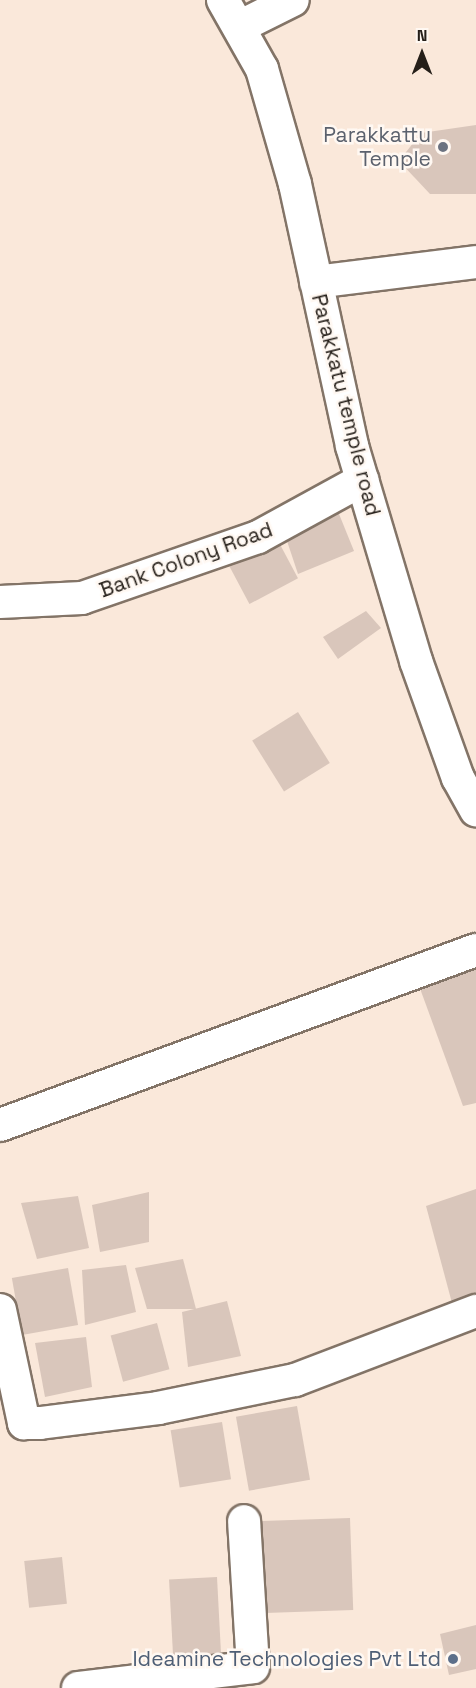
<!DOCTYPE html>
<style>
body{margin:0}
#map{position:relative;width:476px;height:1688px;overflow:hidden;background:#fae8da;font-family:"Space Grotesk",sans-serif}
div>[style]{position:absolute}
.building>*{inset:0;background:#d9c6bb;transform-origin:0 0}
.roads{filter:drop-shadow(2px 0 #837467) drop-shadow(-2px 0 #837467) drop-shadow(0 2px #837467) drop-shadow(0 -2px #837467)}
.minor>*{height:32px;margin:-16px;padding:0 16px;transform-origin:16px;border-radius:16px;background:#fff}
.dots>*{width:16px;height:16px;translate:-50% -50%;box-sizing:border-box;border:3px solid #fff8f2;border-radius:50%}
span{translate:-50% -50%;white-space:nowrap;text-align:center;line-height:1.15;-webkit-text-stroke:5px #fff8f2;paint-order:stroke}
.worship-label{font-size:21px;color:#5b616d}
.right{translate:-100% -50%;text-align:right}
.street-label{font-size:21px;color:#251f19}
.service-label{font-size:21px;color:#4e5e75}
.north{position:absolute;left:392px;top:24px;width:60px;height:60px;-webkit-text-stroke:4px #fff8f2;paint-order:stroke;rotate:0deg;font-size:16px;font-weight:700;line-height:24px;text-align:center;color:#251f19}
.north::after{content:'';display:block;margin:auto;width:21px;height:27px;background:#251f19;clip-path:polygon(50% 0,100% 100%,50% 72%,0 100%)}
</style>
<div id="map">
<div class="building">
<div style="clip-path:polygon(476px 125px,476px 194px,430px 194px,399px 161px,421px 133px)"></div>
<div style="clip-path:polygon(337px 509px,354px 551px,298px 574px,285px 535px)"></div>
<div style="left:275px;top:535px;width:49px;height:55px;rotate:62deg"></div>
<div style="clip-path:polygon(366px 611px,381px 628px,338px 659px,323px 637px)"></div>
<div style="left:298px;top:712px;width:60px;height:54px;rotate:58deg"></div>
<div style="clip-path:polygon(476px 962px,476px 1103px,463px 1106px,418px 983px)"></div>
<div style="clip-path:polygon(476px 1189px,476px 1295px,452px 1303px,426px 1206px)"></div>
<div style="clip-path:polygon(149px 1192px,149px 1242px,100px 1252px,92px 1205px)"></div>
<div style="clip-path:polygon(78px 1196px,89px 1248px,37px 1259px,21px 1203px)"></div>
<div style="clip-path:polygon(183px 1259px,196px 1309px,147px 1309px,135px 1268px)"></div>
<div style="clip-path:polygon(126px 1265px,136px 1312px,85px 1325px,82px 1270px)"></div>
<div style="left:68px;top:1268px;width:58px;height:57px;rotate:80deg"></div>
<div style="clip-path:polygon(227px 1301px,241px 1356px,188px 1367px,182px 1312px)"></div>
<div style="left:157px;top:1323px;width:48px;height:48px;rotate:75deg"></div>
<div style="clip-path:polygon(86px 1337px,92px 1387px,45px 1397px,35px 1343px)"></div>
<div style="left:297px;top:1406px;width:75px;height:62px;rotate:80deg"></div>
<div style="left:222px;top:1422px;width:58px;height:52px;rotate:81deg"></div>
<div style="left:350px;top:1518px;width:92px;height:88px;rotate:88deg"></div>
<div style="left:62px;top:1557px;width:47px;height:38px;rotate:84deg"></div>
<div style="left:217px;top:1577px;width:86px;height:48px;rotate:87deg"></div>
<div style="clip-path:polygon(476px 1625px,476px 1669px,449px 1675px,440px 1634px)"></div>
</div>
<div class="roads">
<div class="minor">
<div style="left:223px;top:0;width:79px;rotate:60.5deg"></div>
<div style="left:262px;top:69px;width:120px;rotate:74deg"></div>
<div style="left:295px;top:184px;width:268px;rotate:77.7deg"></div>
<div style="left:352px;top:446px;width:224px;rotate:73.4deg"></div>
<div style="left:416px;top:661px;width:124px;rotate:70.3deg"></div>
<div style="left:458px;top:778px;width:37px;rotate:61deg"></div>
<div style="left:239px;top:27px;width:60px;rotate:-26.6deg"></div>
<div style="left:316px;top:282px;width:161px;rotate:-7.1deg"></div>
<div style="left:0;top:602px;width:82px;rotate:-2.8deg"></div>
<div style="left:82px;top:598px;width:186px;rotate:-19.1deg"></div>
<div style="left:258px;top:537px;width:119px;rotate:-28.7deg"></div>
<div style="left:0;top:1125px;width:507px;rotate:-20.19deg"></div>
<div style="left:0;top:1310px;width:116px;rotate:78deg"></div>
<div style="left:24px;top:1423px;width:16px"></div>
<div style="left:40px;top:1423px;width:119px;rotate:-7.2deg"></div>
<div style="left:158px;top:1408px;width:140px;rotate:-11.6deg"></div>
<div style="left:295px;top:1380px;width:194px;rotate:-20.9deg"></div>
<div style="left:78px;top:1688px;width:176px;rotate:-6.8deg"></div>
<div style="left:253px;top:1667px;width:146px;rotate:-93.5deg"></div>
</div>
</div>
<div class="dots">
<div style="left:443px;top:147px;background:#6b7280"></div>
<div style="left:453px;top:1659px;background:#5c6f8a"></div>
</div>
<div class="worship-label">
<span class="right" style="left:431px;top:147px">Parakkattu<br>Temple</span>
</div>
<div class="street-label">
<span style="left:346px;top:405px;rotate:76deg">Parakkatu temple road</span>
<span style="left:186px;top:560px;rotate:-20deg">Bank Colony Road</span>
</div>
<div class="service-label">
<span class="right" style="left:441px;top:1659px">Ideamine Technologies Pvt Ltd</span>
</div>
<div class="north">N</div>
</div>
